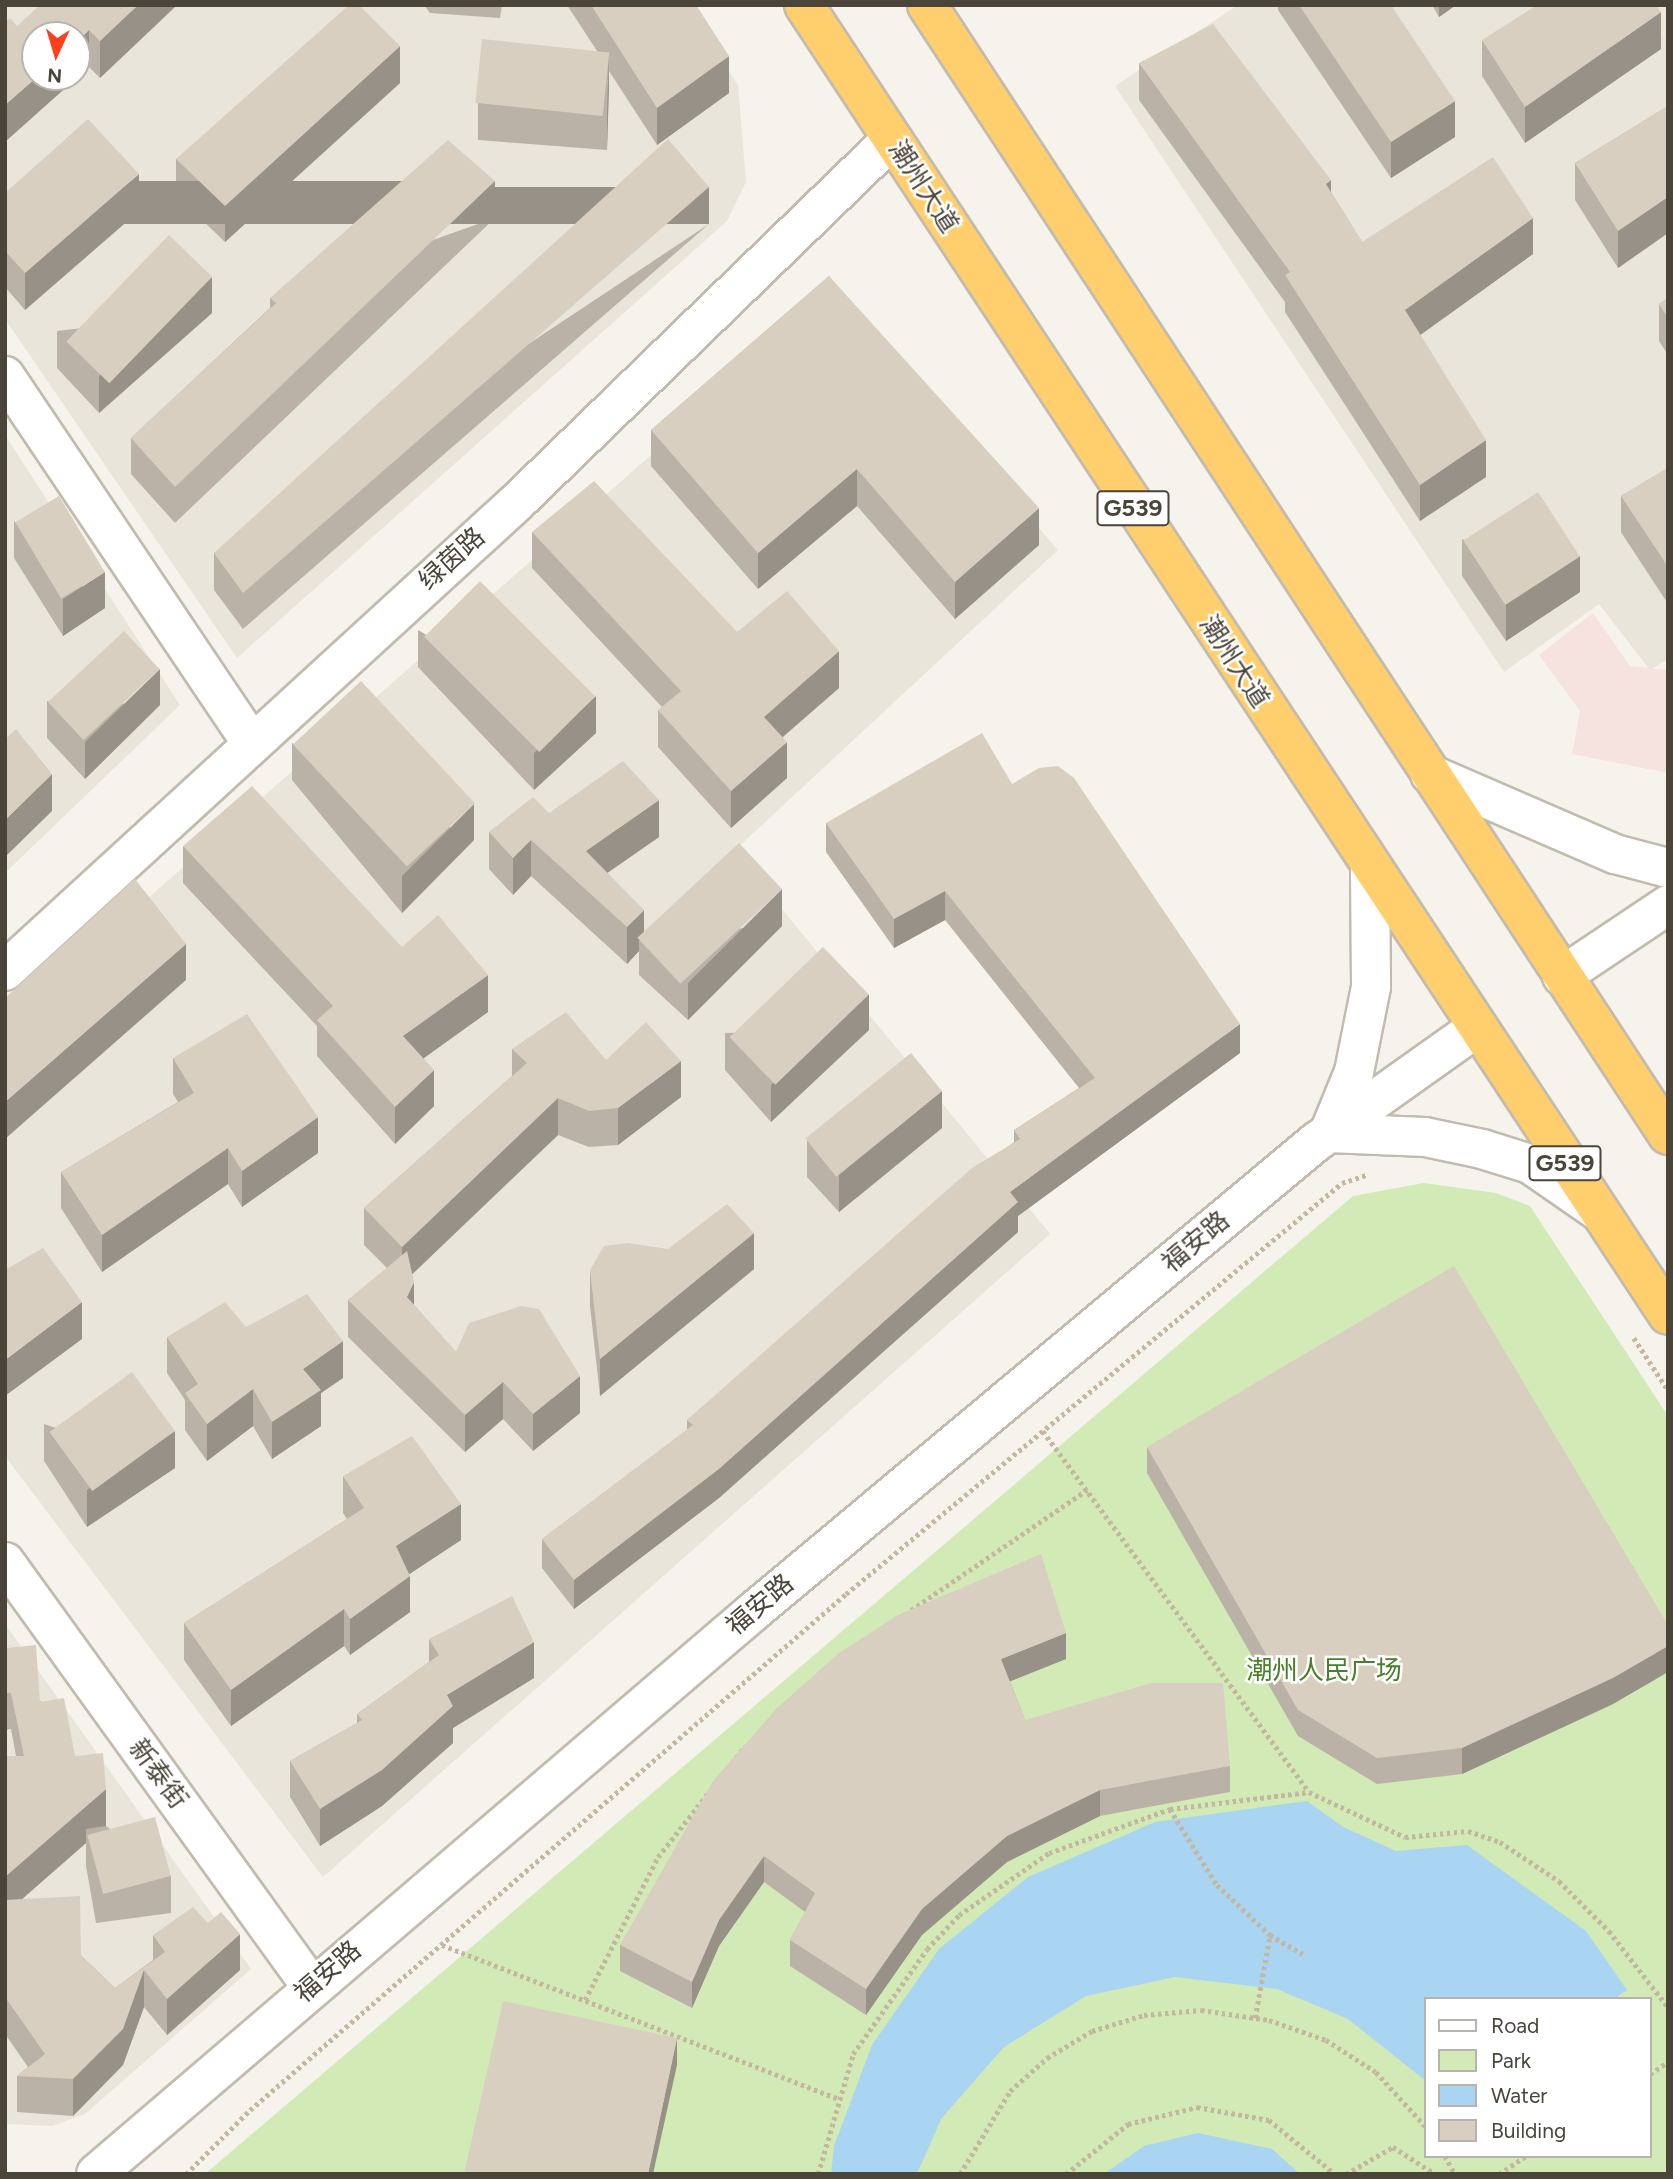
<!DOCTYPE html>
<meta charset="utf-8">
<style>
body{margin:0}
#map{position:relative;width:1673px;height:2179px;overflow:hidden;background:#f6f3ec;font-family:Figtree,"Noto Sans SC",sans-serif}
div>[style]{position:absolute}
.residential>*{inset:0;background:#eae5da}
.education>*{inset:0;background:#efe8d6}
.medical>*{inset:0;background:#f6e3e0}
.green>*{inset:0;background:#d2eab5}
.water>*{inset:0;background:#a9d4f2}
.path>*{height:4.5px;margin-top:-2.25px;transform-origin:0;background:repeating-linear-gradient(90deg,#c4b79f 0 3.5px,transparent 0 7px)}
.roads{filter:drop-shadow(2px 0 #c2bbae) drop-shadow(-2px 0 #c2bbae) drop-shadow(0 2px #c2bbae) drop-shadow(0 -2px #c2bbae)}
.minor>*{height:38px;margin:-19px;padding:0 19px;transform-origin:19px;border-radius:19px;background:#fff}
.highway>*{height:38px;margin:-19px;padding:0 19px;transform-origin:19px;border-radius:19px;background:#ffcf6e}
.wall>*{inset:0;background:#bab2a6}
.shaded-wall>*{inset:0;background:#979187;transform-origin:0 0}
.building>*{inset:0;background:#d8cfc1;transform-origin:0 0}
span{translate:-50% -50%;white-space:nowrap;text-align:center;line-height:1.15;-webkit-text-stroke:5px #fff;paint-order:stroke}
.shield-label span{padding:2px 5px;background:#fff;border:2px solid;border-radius:5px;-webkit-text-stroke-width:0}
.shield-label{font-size:24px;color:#4b4439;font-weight:700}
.street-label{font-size:26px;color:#4b4439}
.park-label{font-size:26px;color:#4a7f2a}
.frame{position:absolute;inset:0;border:7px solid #4b4439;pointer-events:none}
.legend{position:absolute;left:1424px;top:1997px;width:228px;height:161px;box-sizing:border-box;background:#fff;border:2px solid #b7b4b0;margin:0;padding:9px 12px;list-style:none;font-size:21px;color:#4b4439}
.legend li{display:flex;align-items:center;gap:14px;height:35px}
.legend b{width:35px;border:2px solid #b7b4b0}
.north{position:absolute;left:21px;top:21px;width:70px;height:70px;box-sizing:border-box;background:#fff;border:2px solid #b7b4b0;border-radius:50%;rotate:184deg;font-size:19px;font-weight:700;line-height:28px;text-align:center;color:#4b4439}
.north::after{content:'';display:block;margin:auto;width:24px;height:32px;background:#fc3f1d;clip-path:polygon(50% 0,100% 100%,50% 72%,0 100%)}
</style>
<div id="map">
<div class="residential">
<div style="clip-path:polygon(evenodd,5px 5px,686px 5px,738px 85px,746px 182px,727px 221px,237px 658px,5px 319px,5px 5px,35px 35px,77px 35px,77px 77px,35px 77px,35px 35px)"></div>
<div style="clip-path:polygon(1238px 5px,1641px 5px,1668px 42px,1668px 659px,1650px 670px,1599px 604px,1504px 672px,1115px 86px)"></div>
<div style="clip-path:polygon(836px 292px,1058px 550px,734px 851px,1050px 1234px,323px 1877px,5px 1456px,5px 1024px)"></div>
<div style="clip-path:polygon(5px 435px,180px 705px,5px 873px)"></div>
<div style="clip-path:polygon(5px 1624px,251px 1969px,85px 2114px,52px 2126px,5px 2124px)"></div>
</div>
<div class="education">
<div style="clip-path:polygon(1641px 5px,1668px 5px,1668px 42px)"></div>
</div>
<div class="medical">
<div style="clip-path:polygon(1593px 613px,1630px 666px,1668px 670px,1668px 773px,1572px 754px,1580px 711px,1539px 655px)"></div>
</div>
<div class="green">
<div style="clip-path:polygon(evenodd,1424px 1183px,1496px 1193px,1530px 1206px,1668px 1416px,1668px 2174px,205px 2174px,1353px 1196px,1424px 1183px,1426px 1999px,1650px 1999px,1650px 2156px,1426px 2156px,1426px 1999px)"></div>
</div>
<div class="water">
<div style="clip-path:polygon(1307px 1801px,1343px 1827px,1396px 1851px,1467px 1845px,1586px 1931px,1627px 1990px,1614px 1999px,1426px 1999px,1426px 2081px,1348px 2019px,1277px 1989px,1175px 1977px,1086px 1996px,1004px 2047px,941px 2119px,917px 2174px,831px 2174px,834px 2146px,872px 2045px,939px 1949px,1028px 1877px,1155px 1822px)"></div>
<div style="clip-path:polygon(1198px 2133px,1272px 2149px,1300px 2174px,1104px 2174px,1144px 2146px)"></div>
</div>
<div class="path">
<div style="left:1634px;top:1338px;width:62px;rotate:56.8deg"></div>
<div style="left:1043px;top:1431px;width:447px;rotate:53.6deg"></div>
<div style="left:911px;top:1610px;width:213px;rotate:-34.3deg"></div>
<div style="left:1170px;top:1809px;width:89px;rotate:58.3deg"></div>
<div style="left:1217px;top:1885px;width:73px;rotate:43.3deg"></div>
<div style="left:1270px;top:1935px;width:38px;rotate:30deg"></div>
<div style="left:442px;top:1945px;width:424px;rotate:21.2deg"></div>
<div style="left:585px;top:2000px;width:161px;rotate:-63deg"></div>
<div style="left:658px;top:1857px;width:141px;rotate:-51.9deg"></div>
<div style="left:1255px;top:2018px;width:84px;rotate:-79.8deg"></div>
<div style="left:1650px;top:2074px;width:22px;rotate:-34deg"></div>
<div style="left:1445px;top:2156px;width:21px;rotate:61deg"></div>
<div style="left:186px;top:2174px;width:91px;rotate:-45deg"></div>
<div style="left:250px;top:2110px;width:788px;rotate:-40.89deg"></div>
<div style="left:846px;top:1594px;width:644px;rotate:-39.65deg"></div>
<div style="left:1342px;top:1183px;width:26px;rotate:-18deg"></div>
<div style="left:818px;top:2174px;width:125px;rotate:-73.7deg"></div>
<div style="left:853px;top:2054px;width:128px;rotate:-54.8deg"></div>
<div style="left:927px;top:1949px;width:47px;rotate:-46.7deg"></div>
<div style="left:959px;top:1915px;width:109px;rotate:-34.6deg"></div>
<div style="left:1049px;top:1853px;width:129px;rotate:-20deg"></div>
<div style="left:1170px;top:1809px;width:140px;rotate:-7deg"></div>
<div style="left:1309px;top:1792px;width:106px;rotate:25.1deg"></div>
<div style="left:1405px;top:1837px;width:63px;rotate:-5.4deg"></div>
<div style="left:1468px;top:1831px;width:34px;rotate:19deg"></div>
<div style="left:1500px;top:1842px;width:71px;rotate:33.5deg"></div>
<div style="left:1559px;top:1881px;width:71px;rotate:45deg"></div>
<div style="left:1609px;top:1931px;width:96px;rotate:52.2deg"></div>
<div style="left:960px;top:2174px;width:97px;rotate:-58.9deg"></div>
<div style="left:1010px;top:2091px;width:50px;rotate:-41.7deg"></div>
<div style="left:1047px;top:2058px;width:52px;rotate:-31deg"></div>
<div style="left:1092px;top:2031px;width:54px;rotate:-17.1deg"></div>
<div style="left:1144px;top:2015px;width:57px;rotate:-5deg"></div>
<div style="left:1201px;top:2010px;width:69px;rotate:8.4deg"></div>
<div style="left:1269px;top:2020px;width:60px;rotate:19.3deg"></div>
<div style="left:1326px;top:2040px;width:59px;rotate:32.6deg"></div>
<div style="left:1376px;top:2072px;width:74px;rotate:47.7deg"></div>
<div style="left:1066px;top:2174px;width:80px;rotate:-38.9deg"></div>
<div style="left:1128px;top:2124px;width:71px;rotate:-13.8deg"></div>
<div style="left:1197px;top:2107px;width:73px;rotate:10.2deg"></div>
<div style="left:1269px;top:2120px;width:85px;rotate:39.3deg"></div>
<div style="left:1346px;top:2174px;width:54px;rotate:-29.9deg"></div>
<div style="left:1393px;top:2147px;width:50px;rotate:32.7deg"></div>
<div style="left:1499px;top:2174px;width:32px;rotate:-34deg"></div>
</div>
<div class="roads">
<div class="minor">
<div style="left:5px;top:376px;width:440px;rotate:56.1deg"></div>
<div style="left:1430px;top:774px;width:202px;rotate:23.4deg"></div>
<div style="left:1615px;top:854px;width:55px;rotate:14.8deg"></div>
<div style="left:1370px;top:870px;width:117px;rotate:89.5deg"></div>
<div style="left:1371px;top:987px;width:87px;rotate:101.3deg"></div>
<div style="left:1354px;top:1072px;width:66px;rotate:112.3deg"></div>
<div style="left:1329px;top:1133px;width:96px;rotate:2.4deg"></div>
<div style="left:1425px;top:1137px;width:58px;rotate:11.9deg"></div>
<div style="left:1482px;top:1149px;width:50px;rotate:17.4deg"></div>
<div style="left:1530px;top:1164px;width:83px;rotate:34.7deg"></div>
<div style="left:5px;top:971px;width:694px;rotate:-42.49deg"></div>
<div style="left:517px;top:502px;width:522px;rotate:-44.07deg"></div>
<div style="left:1562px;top:976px;width:128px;rotate:-33.8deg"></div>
<div style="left:5px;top:1562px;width:523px;rotate:54.18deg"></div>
<div style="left:96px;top:2174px;width:866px;rotate:-40.55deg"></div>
<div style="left:754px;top:1611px;width:732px;rotate:-39.85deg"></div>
<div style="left:1316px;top:1142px;width:195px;rotate:-35.4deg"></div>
</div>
<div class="highway">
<div style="left:804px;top:5px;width:1569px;rotate:56.59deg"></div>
<div style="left:927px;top:5px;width:1351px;rotate:56.75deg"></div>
</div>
</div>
<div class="wall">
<div style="clip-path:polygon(177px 5px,100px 78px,89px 67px,17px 26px)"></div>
<div style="clip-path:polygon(424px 5px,502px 5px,500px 18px,430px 13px)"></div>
<div style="clip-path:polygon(567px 5px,696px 5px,729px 93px,657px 145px,609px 71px,607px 150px,478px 140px,478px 103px,597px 51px)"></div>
<div style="clip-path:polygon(1278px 5px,1391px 5px,1455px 137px,1391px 178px,1278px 10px)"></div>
<div style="clip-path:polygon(1432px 5px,1456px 5px,1439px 17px)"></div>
<div style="clip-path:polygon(1482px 40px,1661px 49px,1525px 143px,1482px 76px)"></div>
<div style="clip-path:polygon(1139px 63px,1331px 192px,1362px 242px,1533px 254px,1420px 335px,1486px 477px,1420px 521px,1285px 312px,1285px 302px,1139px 100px)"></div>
<div style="clip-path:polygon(400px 83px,225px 242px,176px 195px,176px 159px)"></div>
<div style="clip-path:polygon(1668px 106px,1668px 233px,1618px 268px,1575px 200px,1575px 163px)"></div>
<div style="clip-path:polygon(5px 193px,139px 211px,25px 310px,5px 287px)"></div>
<div style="clip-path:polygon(495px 218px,175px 523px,131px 474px,131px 438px,270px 308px,270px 298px)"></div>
<div style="clip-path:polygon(709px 224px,243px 629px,214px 590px,214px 553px)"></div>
<div style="clip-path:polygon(829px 276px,1039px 545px,955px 619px,857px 506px,758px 589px,651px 466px,651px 430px)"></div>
<div style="clip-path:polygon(1668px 298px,1668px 355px,1659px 341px,1659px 304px)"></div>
<div style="clip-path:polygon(212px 313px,99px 413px,57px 368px,57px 331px)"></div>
<div style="clip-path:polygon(1668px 468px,1668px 604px,1621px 532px,1621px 496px)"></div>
<div style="clip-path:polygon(14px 521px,105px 608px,63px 636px,14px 558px)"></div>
<div style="clip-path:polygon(532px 532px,737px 632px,839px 688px,783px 737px,787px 778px,731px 828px,658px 747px,658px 710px,662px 707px,532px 568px)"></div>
<div style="clip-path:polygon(1462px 539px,1580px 592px,1506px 641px,1462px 576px)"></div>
<div style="clip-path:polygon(418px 630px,596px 733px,534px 790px,418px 667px)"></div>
<div style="clip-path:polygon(47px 701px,160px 705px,85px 779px,47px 738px)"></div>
<div style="clip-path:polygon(292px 743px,474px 840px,402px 913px,292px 780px)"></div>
<div style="clip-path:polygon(1012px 784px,1240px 1053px,1018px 1216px,1018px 1232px,719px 1498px,574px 1609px,542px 1568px,542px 1539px,687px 1430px,687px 1420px,1014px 1142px,1014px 1130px,1079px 1088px,945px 920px,894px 948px,826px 852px,826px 823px)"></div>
<div style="clip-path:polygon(549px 813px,659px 837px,607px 873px,644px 934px,782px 926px,688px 1020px,639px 975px,639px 951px,627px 964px,531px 876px,513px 895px,489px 869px,489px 832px)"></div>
<div style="clip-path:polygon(183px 846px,402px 947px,488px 1012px,424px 1058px,434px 1106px,395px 1144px,317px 1056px,317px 1026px,183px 883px)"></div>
<div style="clip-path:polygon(869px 1030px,771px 1122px,725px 1070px,725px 1033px)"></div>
<div style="clip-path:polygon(512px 1049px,606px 1060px,681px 1097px,618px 1145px,589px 1147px,558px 1135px,412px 1274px,414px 1305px,456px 1352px,580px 1413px,533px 1451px,503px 1419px,465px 1452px,348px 1337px,348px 1300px,387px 1268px,364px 1245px,364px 1208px,512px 1076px)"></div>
<div style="clip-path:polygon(173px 1058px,318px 1153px,242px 1207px,228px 1184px,102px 1272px,61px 1208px,61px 1172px,178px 1102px,173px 1094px)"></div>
<div style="clip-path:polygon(942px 1128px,839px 1212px,807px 1177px,807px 1140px)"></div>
<div style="clip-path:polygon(754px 1269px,600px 1396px,590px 1306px,590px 1270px)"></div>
<div style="clip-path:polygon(167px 1337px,343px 1378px,321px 1393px,321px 1426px,272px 1459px,253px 1426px,207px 1461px,185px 1430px,185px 1400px,167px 1373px)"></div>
<div style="clip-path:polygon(44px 1424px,175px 1468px,87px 1527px,44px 1461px)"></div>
<div style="clip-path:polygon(1147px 1447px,1613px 1704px,1462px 1774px,1377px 1784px,1298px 1736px,1147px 1473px)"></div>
<div style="clip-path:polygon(343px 1476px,461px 1540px,409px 1574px,410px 1612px,350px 1655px,344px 1646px,231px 1726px,184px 1660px,184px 1623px,347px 1519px,343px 1513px)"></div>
<div style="clip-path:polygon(5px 1638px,7px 1648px,75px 1756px,106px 1826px,171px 1876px,171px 1913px,96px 1923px,86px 1866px,86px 1843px,22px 1899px,115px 1988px,153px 1960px,153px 1935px,240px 1970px,167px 2035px,144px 2007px,123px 2065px,73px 2116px,17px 2112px,17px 2076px,28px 2067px,5px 2034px,5px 1756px,16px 1756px,11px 1729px,5px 1730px)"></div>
<div style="clip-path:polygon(429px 1639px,534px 1678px,453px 1728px,453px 1743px,382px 1806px,320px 1846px,290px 1797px,290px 1761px,357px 1723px,357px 1714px,429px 1662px)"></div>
<div style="clip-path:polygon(1066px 1659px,1010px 1681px,1025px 1720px,1230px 1766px,1230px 1792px,1100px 1816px,1007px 1862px,922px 1935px,866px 2015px,790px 1966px,790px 1940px,805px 1912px,764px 1882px,719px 1946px,692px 2008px,620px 1971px,620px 1945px,777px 1708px)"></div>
</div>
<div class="shaded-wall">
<div style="clip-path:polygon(138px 5px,177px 5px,100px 78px,100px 41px)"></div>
<div style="clip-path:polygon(1439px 5px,1456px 5px,1439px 17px)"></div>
<div style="clip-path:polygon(1661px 12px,1661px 49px,1525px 143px,1525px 107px)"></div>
<div style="clip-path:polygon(89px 30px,89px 67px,5px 142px,5px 105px,37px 77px,77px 77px,77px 42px)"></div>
<div style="clip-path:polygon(400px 46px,400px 83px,225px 242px,225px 206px)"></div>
<div style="clip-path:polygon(609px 52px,609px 89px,607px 150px,607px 113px)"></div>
<div style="clip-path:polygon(729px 56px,729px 93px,657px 145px,657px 108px)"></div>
<div style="clip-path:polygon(1455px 101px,1455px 137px,1391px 178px,1391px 142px)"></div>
<div style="clip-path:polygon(139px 174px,139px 211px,25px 310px,25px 273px)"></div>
<div style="clip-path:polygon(1331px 180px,1331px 217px,1326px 184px)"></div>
<div style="left:495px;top:181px;width:37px;height:443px;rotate:90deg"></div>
<div style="left:709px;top:187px;width:37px;height:618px;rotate:90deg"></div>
<div style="clip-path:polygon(1668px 197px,1668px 233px,1618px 268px,1618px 231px)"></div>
<div style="clip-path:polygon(1533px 218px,1533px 254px,1405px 346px,1405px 310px)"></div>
<div style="clip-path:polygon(212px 277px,212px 313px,99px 413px,99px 376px)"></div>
<div style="clip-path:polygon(1486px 440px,1486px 477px,1420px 521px,1420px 485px)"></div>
<div style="clip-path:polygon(857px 469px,857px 506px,758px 589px,758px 553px)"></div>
<div style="clip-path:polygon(1039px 508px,1039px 545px,955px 619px,955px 582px)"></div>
<div style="clip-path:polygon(1580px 556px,1580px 592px,1506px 641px,1506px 604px)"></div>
<div style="clip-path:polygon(105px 572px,105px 608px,63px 636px,63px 599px)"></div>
<div style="clip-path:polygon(839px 651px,839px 688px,764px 753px,764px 717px)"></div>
<div style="clip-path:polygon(160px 669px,160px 705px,85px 779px,85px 742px)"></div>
<div style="clip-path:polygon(596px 696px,596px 733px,534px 790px,534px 753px)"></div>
<div style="clip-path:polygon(787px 742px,787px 778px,731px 828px,731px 791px)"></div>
<div style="clip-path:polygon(52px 774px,52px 811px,5px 857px,5px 820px)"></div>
<div style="clip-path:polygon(659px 800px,659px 837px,586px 888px,586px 851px)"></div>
<div style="clip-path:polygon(474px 804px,474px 840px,402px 913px,402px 876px)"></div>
<div style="clip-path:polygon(531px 840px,531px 876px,513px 895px,513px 858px)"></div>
<div style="clip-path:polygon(782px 889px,782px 926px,688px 1020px,688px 983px)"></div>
<div style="clip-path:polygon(945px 891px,945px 920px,894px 948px,894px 919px)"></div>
<div style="clip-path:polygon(644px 910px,644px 943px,639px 939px,639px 951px,627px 964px,627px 927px)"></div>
<div style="clip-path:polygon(186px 944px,186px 980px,5px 1139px,5px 1102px)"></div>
<div style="clip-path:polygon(488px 975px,488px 1012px,403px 1073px,403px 1036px)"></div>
<div style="clip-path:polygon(869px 994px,869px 1030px,771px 1122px,771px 1085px)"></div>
<div style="clip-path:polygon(1240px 1024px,1240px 1053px,1018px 1216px,1018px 1232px,719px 1498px,574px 1609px,574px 1580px,1010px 1192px)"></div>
<div style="clip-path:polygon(681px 1061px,681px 1097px,618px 1145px,618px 1108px)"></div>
<div style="clip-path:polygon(434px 1070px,434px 1106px,395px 1144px,395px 1107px)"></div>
<div style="clip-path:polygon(942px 1091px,942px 1128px,839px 1212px,839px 1175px)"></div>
<div style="clip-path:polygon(558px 1098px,558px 1135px,402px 1284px,402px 1247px)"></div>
<div style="clip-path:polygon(318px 1117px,318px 1153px,242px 1207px,242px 1171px)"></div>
<div style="clip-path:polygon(228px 1148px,228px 1184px,102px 1272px,102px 1235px)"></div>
<div style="clip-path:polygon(754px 1233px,754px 1269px,600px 1396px,600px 1359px)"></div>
<div style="clip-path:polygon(414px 1282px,414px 1318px,407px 1297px)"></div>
<div style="clip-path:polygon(82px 1302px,82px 1339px,5px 1396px,5px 1360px)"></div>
<div style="clip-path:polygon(343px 1341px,343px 1378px,321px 1393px,321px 1426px,272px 1459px,272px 1422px,303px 1369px)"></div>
<div style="clip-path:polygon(580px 1376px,580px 1413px,533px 1451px,533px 1414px)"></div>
<div style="clip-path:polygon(503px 1382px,503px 1419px,465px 1452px,465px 1415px)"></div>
<div style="clip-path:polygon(253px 1389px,253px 1426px,207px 1461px,207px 1424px)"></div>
<div style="clip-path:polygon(175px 1431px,175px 1468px,87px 1527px,87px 1490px)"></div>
<div style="clip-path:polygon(461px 1504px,461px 1540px,396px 1583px,396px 1546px)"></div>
<div style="clip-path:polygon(410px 1576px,410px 1612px,350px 1655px,350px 1619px)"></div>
<div style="clip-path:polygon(344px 1609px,344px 1646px,231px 1726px,231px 1690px)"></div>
<div style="clip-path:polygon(1066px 1633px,1066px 1659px,1001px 1685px,1001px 1659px)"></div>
<div style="clip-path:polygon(534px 1642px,534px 1678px,453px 1728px,453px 1743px,382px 1806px,320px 1846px,320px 1809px,447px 1695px)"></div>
<div style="clip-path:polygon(1668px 1646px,1668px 1672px,1613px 1704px,1462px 1774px,1462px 1748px)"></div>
<div style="clip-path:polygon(106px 1789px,106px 1826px,86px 1829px,86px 1843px,5px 1914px,5px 1877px)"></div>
<div style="clip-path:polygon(1100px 1790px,1100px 1816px,1007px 1862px,922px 1935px,866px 2015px,866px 1989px,922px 1909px,1007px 1836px)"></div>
<div style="clip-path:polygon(764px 1856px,764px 1882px,719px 1946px,692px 2008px,692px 1982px,719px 1920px)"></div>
<div style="clip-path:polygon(240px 1934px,240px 1970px,167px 2035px,167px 1999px)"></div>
<div style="clip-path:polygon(144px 1970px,144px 2007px,123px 2065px,73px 2116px,73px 2079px)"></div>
<div style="clip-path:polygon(677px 2038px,677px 2065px,653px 2174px,648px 2174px)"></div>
</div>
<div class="building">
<div style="clip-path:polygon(40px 5px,138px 5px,100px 41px,89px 30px,77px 42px,77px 35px,35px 35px,35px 77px,37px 77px,5px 105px,5px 22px,10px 18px,17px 26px)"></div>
<div style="clip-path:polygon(349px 5px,359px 5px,400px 46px,225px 206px,176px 159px)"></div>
<div style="clip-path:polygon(591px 5px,696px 5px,729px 56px,657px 108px)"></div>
<div style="clip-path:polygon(1299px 5px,1391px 5px,1455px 101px,1391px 142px)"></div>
<div style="clip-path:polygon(1537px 5px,1656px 5px,1661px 12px,1525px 107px,1482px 40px)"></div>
<div style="clip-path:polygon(1213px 24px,1331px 180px,1326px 184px,1362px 242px,1493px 157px,1533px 218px,1405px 310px,1486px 440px,1420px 485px,1285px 275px,1290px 272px,1139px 63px)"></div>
<div style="left:482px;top:39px;width:128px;height:64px;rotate:6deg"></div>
<div style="clip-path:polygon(1668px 106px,1668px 197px,1618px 231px,1575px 163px)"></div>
<div style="clip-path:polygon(88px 119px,139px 174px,25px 273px,5px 251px,5px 193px)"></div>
<div style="clip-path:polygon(668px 139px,709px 187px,243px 593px,214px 553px)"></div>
<div style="clip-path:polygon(448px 140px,495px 181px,175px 487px,131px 438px,276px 303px,270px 298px)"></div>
<div style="left:169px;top:235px;width:60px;height:148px;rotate:44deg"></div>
<div style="clip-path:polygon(829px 276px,1039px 508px,955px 582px,857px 469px,758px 553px,651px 430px)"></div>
<div style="clip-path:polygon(1668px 298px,1668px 318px,1659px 304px)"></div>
<div style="clip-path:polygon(1668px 468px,1668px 567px,1621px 496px)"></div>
<div style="clip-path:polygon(594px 481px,737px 632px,787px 591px,839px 651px,764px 717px,787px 742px,731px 791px,658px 710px,681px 691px,532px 532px)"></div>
<div style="left:1538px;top:492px;width:77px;height:89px;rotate:57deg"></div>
<div style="left:59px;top:496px;width:89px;height:51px;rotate:59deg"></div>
<div style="left:480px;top:581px;width:163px;height:79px;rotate:45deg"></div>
<div style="left:124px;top:631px;width:52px;height:104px;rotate:47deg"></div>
<div style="left:361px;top:681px;width:167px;height:93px;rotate:47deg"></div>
<div style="clip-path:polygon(16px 729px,52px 774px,5px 820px,5px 739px)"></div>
<div style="clip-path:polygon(982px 733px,1012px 784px,1039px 768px,1058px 766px,1074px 778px,1240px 1024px,1010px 1192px,1018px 1202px,719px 1469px,574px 1580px,542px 1539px,693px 1425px,687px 1420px,972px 1168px,1020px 1139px,1014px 1130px,1095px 1078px,945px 891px,894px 919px,826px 823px)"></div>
<div style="clip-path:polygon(623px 761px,659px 800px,586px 851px,644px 910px,627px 927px,531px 840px,513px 858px,489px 832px,533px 797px,549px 813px)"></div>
<div style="clip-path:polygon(252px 786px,402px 947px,438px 915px,488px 975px,403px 1036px,434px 1070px,395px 1107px,317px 1020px,333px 1006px,183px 846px)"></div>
<div style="left:739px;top:843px;width:63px;height:139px;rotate:47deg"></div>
<div style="clip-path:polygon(135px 879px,186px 944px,5px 1102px,5px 998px)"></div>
<div style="left:823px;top:947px;width:66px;height:130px;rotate:46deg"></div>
<div style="clip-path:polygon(566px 1012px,606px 1060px,646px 1022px,681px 1061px,618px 1108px,589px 1111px,558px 1098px,402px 1247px,364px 1208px,527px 1063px,512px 1049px)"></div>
<div style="clip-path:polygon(247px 1014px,318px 1117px,242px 1171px,228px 1148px,102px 1235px,61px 1172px,194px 1093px,173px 1058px)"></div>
<div style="left:911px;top:1053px;width:49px;height:136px;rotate:51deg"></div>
<div style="clip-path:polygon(727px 1204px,754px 1233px,600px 1359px,590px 1270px,604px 1246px,628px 1243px,668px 1249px)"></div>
<div style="clip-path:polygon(43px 1248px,82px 1302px,5px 1360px,5px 1270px)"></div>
<div style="clip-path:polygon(407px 1251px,414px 1282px,407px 1297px,456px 1352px,469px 1323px,521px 1306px,539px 1309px,580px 1376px,533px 1414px,503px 1382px,465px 1415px,348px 1300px)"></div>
<div style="clip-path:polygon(1454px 1266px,1668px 1625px,1668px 1646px,1613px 1678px,1462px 1748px,1377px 1758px,1298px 1710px,1147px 1447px)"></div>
<div style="clip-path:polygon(307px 1294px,343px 1341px,303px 1369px,321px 1390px,272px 1422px,253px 1389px,207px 1424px,185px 1393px,198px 1384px,167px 1337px,225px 1302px,246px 1327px)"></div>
<div style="left:132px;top:1372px;width:73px;height:102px;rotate:54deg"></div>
<div style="clip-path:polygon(412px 1436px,461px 1504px,396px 1546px,410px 1576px,350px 1619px,344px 1609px,231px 1690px,184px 1623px,364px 1508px,343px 1476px)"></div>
<div style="clip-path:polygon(1041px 1554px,1066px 1633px,1001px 1659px,1025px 1720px,1151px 1683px,1223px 1683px,1230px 1766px,1100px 1790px,1007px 1836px,922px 1909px,866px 1989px,790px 1940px,815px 1893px,764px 1856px,719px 1920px,692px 1982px,620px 1945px,713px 1781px,777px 1708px,839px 1653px,898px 1615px)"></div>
<div style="clip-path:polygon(512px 1596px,534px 1642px,447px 1695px,453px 1706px,382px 1770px,320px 1809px,290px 1761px,362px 1720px,357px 1714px,439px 1655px,429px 1639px)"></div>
<div style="clip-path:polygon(5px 1638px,7px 1648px,36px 1645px,40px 1702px,64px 1698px,75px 1756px,103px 1753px,106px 1789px,5px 1877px,5px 1756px,24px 1756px,11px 1693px,5px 1693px)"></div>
<div style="left:155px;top:1817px;width:61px;height:70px;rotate:75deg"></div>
<div style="clip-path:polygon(80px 1896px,81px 1956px,115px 1988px,165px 1952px,153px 1935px,193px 1907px,208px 1923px,221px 1912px,240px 1934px,167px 1999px,144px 1970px,123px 2029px,73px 2079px,17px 2076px,45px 2054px,5px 1997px,5px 1900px)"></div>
<div style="clip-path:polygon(503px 2001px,677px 2038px,648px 2174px,464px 2174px)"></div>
</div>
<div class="shield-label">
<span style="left:1133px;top:508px">G539</span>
<span style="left:1565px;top:1163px">G539</span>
</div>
<div class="street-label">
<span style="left:923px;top:187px;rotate:57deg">潮州大道</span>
<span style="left:452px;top:559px;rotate:-42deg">绿茵路</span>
<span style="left:1234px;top:662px;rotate:57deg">潮州大道</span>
<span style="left:1196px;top:1242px;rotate:-40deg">福安路</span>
<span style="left:760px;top:1605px;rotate:-40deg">福安路</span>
<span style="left:158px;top:1774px;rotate:54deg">新泰街</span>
<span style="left:328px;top:1972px;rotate:-41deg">福安路</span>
</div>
<div class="park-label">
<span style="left:1324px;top:1671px">潮州人民广场</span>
</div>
<div class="frame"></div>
<ul class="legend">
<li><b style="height:9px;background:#fff"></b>Road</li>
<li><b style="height:19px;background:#d2eab5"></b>Park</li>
<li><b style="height:19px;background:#a9d4f2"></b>Water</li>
<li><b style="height:19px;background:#d8cfc1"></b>Building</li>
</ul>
<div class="north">N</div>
</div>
